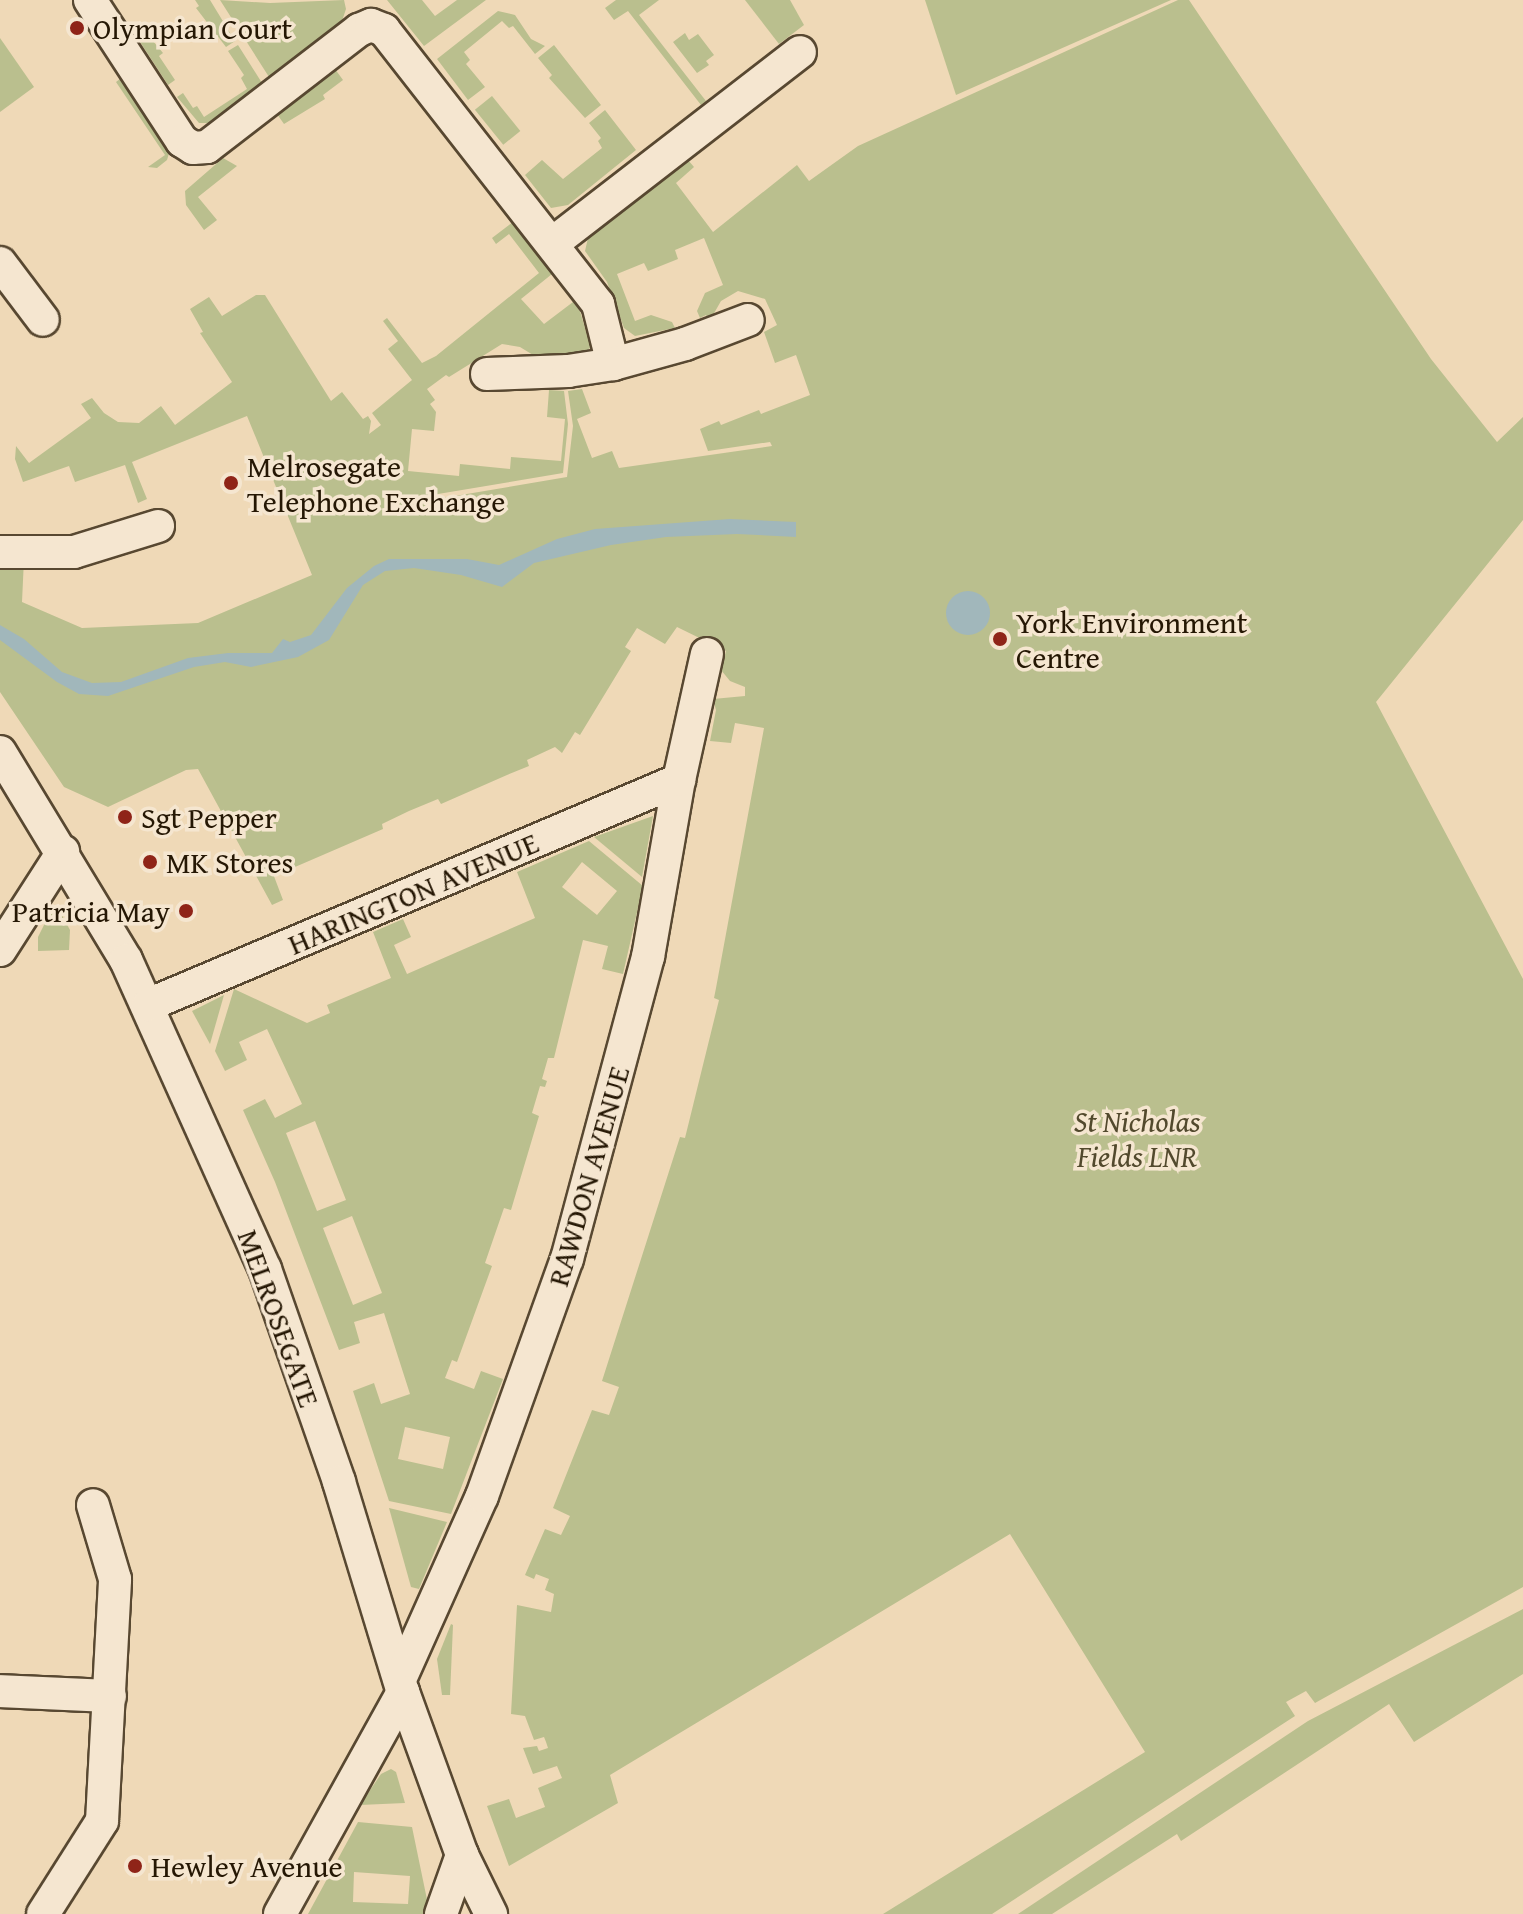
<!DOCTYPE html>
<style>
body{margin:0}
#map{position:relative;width:1523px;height:1914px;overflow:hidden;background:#efd9b7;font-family:"Gentium Book Plus",serif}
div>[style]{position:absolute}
.green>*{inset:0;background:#babf8e;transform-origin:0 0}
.water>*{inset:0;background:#a1b7bb}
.round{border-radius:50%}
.roads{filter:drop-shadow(2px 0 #584831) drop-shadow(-2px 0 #584831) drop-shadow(0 2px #584831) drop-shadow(0 -2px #584831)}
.minor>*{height:32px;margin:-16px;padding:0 16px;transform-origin:16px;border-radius:16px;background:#f5e6d0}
.dots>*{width:22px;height:22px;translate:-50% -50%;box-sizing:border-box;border:4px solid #f5e6d0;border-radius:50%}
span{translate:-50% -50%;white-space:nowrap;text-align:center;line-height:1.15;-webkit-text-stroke:7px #f5e6d0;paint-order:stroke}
.poi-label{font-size:30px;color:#251704}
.left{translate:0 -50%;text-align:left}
.right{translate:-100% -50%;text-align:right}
.street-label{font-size:30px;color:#251704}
.park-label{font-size:30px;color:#52492d;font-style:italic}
</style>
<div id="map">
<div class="green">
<div style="clip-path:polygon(195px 0,210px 0,235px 41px,226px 47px,196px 8px,199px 6px)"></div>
<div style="clip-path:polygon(220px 0,270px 3px,344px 0,346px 9px,342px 21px,269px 77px)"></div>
<div style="clip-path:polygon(387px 0,422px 0,435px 16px,457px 0,486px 0,424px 46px)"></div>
<div style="clip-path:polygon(616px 0,659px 0,639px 15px,706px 101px,701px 105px,628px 11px,614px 20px,605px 8px)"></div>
<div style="clip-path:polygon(745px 0,790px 0,804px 25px,779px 44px)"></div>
<div style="clip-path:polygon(925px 0,1171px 0,956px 95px)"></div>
<div style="clip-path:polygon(1178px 0,1189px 0,1431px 359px,1497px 442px,1523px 417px,1523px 520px,1376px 702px,1523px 979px,1523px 1587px,1315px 1703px,1306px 1691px,1286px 1702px,1295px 1716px,992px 1914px,883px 1914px,1145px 1752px,1010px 1534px,610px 1775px,618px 1803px,509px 1866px,487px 1806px,509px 1799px,516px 1818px,545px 1807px,538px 1788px,562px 1778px,557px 1766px,533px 1774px,523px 1748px,537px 1746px,539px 1751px,548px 1748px,546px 1742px,544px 1737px,534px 1740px,525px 1716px,511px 1714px,517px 1605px,551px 1612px,554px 1594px,545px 1590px,549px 1579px,536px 1574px,534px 1579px,525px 1575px,545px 1529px,561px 1535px,570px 1516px,553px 1508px,592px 1410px,609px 1415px,619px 1387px,602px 1381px,680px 1137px,685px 1138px,719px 1000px,714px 998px,716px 988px,764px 728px,735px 723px,731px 743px,710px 741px,716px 710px,713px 699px,745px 696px,745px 687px,730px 681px,721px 670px,726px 651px,677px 627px,665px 644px,637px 628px,625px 647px,631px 651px,580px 735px,575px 732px,562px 753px,555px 747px,527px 760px,529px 766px,507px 775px,441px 804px,438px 799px,409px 811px,382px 824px,383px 829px,295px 867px,293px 862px,272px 871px,283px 900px,272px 905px,198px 769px,186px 770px,108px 807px,64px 787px,0 692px,0 560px,24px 559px,22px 602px,82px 628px,198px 623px,312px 575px,247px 416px,132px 462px,147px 499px,138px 503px,125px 465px,75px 482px,69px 466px,23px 482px,15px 459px,16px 446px,29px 463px,91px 418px,81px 404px,92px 398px,104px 413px,118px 422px,139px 423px,161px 406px,175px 425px,232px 382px,200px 333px,203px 332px,190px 309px,209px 297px,222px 316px,256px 295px,265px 295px,331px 401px,342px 392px,363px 419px,368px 416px,371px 421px,369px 434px,381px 425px,372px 413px,412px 380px,388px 349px,398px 341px,383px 321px,387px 318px,422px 363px,436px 356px,539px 273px,509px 234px,496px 244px,492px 238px,513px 222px,552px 274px,521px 299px,544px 324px,573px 302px,580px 311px,587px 335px,592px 335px,591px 347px,579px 358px,538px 358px,520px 347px,502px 344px,449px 377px,446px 375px,427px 389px,435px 400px,430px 404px,436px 412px,434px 431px,412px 429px,408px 471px,459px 476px,460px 464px,510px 469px,511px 457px,561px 461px,565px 419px,547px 417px,549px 390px,564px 391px,568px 424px,563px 473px,432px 495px,431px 500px,567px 477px,573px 426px,568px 391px,582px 389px,591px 413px,577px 419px,592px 458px,612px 451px,619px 468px,772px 446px,770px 442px,708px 451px,700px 429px,719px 421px,721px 425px,759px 410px,761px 414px,810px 395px,796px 355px,775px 363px,764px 332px,777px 325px,765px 299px,738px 291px,721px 301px,709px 322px,706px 315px,700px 318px,697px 311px,705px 293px,723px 285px,704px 238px,675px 250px,678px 259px,648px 271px,644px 263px,617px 274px,635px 321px,651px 315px,672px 322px,675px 328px,635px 336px,624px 328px,607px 282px,585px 251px,588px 238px,688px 160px,694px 167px,676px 183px,713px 232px,797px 165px,809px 181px,858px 146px)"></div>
<div style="clip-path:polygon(498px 11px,515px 15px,531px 39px,545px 46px,535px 54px,513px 26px,509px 28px,502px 21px,464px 52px,470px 60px,466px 64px,485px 87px,468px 100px,437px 59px)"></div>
<div style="clip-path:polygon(138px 23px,163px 53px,159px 56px,175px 80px,168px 85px,131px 28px)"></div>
<div style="clip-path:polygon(685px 33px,689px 40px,698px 34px,714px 55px,706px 61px,709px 65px,697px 73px,673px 42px)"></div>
<div style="clip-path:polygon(0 38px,34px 87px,0 112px)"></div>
<div style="clip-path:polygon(238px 45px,262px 83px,209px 123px,199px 123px,177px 97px,183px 93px,193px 108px,197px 106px,204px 117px,247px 89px,241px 78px,244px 75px,228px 51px)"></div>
<div style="clip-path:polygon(554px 45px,601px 105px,585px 118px,549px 78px,552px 75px,538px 58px)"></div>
<div style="clip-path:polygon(335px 69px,343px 80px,323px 95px,325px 99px,284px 124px,277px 114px)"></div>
<div style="clip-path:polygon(129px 72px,171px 147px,167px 160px,157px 168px,148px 167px,165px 155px,116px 82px)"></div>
<div style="left:492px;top:96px;width:45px;height:22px;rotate:51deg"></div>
<div style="clip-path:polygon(605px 110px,636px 150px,568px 205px,551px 208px,525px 175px,542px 160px,563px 179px,602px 148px,598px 141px,601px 138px,589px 123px)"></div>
<div style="clip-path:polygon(223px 158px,237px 166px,198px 197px,217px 220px,204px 230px,186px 205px,185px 191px)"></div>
<div style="clip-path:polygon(653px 816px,642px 877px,594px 837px)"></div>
<div style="clip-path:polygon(evenodd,589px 841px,643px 886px,623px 974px,602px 969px,608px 946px,583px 940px,554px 1058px,548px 1058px,542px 1079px,547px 1081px,545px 1087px,540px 1086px,532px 1113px,539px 1116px,511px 1210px,504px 1208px,485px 1263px,492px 1266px,457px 1362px,452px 1360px,445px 1378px,474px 1389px,481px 1371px,503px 1379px,451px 1514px,389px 1501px,353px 1391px,374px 1383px,381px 1404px,410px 1394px,384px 1313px,354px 1322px,360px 1343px,339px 1350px,275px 1182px,243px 1110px,265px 1099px,275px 1118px,302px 1104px,267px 1029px,239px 1042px,247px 1060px,225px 1071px,215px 1051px,234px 989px,307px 1023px,330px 1013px,327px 1005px,391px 978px,373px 932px,403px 919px,411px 937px,394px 945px,407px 974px,535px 918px,517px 872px,589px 841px,582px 862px,617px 891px,597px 915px,562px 887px,582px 862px,589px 841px,315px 1121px,346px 1200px,317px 1211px,286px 1133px,315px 1121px,589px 841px,352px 1216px,382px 1293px,353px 1305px,323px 1228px,352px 1216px,589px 841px,405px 1427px,450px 1437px,443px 1469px,398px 1459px,405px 1427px)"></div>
<div style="clip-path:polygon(59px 910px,70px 930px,69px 950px,38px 951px,38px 937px,51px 911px)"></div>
<div style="clip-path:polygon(224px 995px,210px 1044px,192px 1011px)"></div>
<div style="clip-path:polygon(389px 1508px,447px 1522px,419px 1589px,411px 1587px)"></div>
<div style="clip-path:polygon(1523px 1609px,1523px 1674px,1414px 1742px,1389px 1704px,1181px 1841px,1177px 1834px,1052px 1914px,1018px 1914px,1308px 1721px)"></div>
<div style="clip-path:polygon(451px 1624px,453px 1625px,450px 1695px,442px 1695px,437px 1659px)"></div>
<div style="clip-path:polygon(391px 1769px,396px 1772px,405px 1803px,360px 1805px,381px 1774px)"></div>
<div style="clip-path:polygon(evenodd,358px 1822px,412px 1827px,430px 1914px,308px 1914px,358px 1822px,354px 1872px,410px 1876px,408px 1904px,353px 1902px,354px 1872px)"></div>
</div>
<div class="water">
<div style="clip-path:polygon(730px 519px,796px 522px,796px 537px,737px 534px,666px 537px,611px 545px,534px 563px,502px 587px,461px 575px,414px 568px,385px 571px,363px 585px,329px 640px,298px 657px,251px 667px,225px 662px,194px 667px,108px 696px,79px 694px,57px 682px,0 640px,0 625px,24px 639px,62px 672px,92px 683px,121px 682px,188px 658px,228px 653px,272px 653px,283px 639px,290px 642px,311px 635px,347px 588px,374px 566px,389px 559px,467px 559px,499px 565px,557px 539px,595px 529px)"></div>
<div class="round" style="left:946px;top:591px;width:44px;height:44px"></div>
</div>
<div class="roads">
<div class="minor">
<div style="left:90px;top:0;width:168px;rotate:56.9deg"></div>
<div style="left:182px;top:141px;width:13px;rotate:32deg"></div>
<div style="left:193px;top:148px;width:14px;rotate:-4deg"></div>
<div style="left:207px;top:147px;width:192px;rotate:-37.6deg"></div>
<div style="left:359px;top:30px;width:13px;rotate:-23deg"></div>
<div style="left:371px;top:25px;width:14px;rotate:21deg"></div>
<div style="left:384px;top:30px;width:348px;rotate:52deg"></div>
<div style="left:598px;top:304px;width:62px;rotate:76deg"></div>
<div style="left:553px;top:243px;width:312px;rotate:-37.7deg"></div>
<div style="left:0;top:263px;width:71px;rotate:53deg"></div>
<div style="left:487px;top:374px;width:81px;rotate:-2.1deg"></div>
<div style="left:568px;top:371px;width:46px;rotate:-8.8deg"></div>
<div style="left:613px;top:364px;width:75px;rotate:-15.5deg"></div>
<div style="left:685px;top:344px;width:67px;rotate:-20.9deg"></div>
<div style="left:0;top:552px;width:74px"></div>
<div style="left:74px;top:552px;width:88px;rotate:-17.2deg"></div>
<div style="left:0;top:752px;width:243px;rotate:58.8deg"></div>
<div style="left:126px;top:960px;width:339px;rotate:65.8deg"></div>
<div style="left:265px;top:1269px;width:225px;rotate:70.8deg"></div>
<div style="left:339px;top:1482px;width:220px;rotate:73.1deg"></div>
<div style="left:403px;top:1692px;width:173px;rotate:70.1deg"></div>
<div style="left:462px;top:1855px;width:66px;rotate:63.8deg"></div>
<div style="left:0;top:950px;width:117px;rotate:-57.3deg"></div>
<div style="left:148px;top:1005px;width:577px;rotate:-22.96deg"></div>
<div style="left:401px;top:1677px;width:198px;rotate:-65.9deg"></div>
<div style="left:482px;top:1496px;width:252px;rotate:-70.3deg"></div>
<div style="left:567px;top:1259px;width:313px;rotate:-75deg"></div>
<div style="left:648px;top:957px;width:180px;rotate:-80.1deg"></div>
<div style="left:679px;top:780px;width:129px;rotate:-77.5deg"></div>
<div style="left:0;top:1691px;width:110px;rotate:2.6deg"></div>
<div style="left:43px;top:1914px;width:110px;rotate:-57.6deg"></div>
<div style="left:102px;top:1821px;width:242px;rotate:-86.9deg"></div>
<div style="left:115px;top:1579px;width:77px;rotate:-106.6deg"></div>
<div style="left:280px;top:1914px;width:254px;rotate:-61deg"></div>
<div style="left:441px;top:1914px;width:63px;rotate:-70.4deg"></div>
</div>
</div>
<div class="dots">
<div style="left:77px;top:28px;background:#8f2418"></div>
<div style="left:231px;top:483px;background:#8f2418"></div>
<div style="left:1000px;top:639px;background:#8f2418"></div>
<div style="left:125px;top:817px;background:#8f2418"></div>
<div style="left:150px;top:862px;background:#8f2418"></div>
<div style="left:186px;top:911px;background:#8f2418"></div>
<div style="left:135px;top:1866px;background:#8f2418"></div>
</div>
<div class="poi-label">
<span class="left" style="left:93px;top:28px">Olympian Court</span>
<span class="left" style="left:247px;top:483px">Melrosegate<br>Telephone Exchange</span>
<span class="left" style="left:1016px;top:639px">York Environment<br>Centre</span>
<span class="left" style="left:141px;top:817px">Sgt Pepper</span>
<span class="left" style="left:166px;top:862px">MK Stores</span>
<span class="right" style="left:170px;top:911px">Patricia May</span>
<span class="left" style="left:151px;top:1866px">Hewley Avenue</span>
</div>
<div class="street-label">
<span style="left:413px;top:893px;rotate:-23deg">HARINGTON AVENUE</span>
<span style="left:588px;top:1176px;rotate:-74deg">RAWDON AVENUE</span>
<span style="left:279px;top:1318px;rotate:70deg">MELROSEGATE</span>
</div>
<div class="park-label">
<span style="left:1137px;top:1138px">St Nicholas<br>Fields LNR</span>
</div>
</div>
